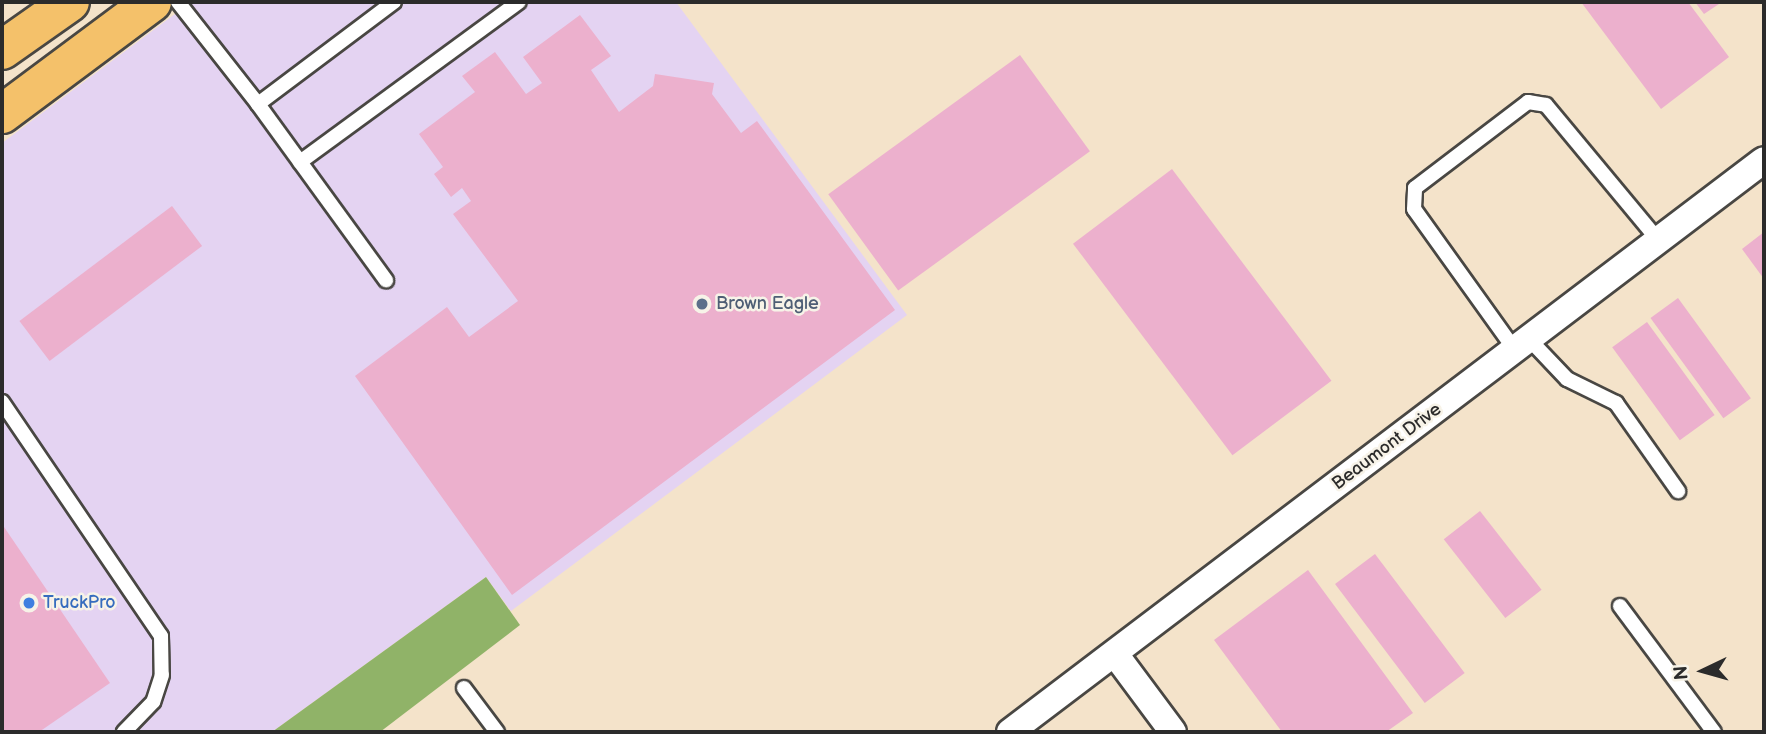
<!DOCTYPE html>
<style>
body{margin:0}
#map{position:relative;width:1766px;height:734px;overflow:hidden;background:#f4e3ca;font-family:"Balsamiq Sans",sans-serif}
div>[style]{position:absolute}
.built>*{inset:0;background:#e4d3f2}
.forest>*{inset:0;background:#90b368}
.building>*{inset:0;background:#ecb0cd;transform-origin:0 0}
.roads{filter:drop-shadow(2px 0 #494743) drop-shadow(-2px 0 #494743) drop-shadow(0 2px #494743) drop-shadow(0 -2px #494743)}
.service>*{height:14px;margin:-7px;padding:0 7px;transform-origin:7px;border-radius:7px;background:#fff}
.minor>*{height:26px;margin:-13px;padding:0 13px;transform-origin:13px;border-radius:13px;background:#fff}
.trunk>*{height:38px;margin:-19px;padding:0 19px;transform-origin:19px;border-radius:19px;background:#f4c16a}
.dots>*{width:19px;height:19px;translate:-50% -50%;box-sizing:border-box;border:4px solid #f7f3e8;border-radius:50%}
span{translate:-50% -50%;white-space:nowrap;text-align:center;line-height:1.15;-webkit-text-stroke:5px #f7f3e8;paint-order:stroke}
.service-label{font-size:18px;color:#4e5e75}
.left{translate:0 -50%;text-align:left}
.street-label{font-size:18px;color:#2b2b2b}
.shop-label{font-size:18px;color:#366cbe}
.frame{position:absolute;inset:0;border:4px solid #2b2b2b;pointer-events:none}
.north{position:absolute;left:1668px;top:636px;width:70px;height:70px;-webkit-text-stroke:5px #f7f3e8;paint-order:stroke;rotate:265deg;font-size:19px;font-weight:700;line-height:28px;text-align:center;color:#2b2b2b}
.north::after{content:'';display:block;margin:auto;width:24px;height:32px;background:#2b2b2b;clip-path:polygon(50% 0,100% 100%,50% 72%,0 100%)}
</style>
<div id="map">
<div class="built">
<div style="clip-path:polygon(191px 2px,676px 2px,907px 315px,511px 611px,486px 577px,272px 732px,2px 732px,2px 143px)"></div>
</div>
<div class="forest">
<div style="clip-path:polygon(486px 577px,520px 625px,380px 732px,272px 732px)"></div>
</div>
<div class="building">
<div style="clip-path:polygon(1581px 2px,1688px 2px,1729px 57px,1661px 109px)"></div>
<div style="clip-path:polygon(1695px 2px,1722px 2px,1704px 14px)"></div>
<div style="clip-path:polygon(580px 15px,611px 56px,591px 70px,619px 112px,653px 86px,655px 74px,714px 83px,712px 94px,741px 133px,757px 121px,895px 310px,512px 595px,355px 376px,447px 307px,469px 337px,518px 301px,453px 214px,471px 201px,462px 188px,451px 197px,434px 174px,443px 167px,419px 134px,475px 92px,462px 76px,495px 52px,526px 94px,542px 83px,523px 57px)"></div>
<div style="left:1020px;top:55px;width:119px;height:237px;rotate:54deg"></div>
<div style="left:1172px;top:169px;width:265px;height:124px;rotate:53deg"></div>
<div style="left:172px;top:206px;width:50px;height:191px;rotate:53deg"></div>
<div style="clip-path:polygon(1764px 232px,1764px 279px,1742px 249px)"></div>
<div style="left:1678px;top:298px;width:124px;height:34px;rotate:54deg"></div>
<div style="left:1647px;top:322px;width:115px;height:43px;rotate:54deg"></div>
<div style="left:1480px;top:511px;width:100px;height:46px;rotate:52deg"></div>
<div style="clip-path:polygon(2px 524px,110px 683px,39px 732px,2px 732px)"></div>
<div style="left:1375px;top:554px;width:149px;height:50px;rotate:53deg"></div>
<div style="clip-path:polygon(1308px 570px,1413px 713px,1386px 732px,1282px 732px,1214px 640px)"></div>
</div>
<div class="roads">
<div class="service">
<div style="left:178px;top:2px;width:130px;rotate:51.9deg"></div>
<div style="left:258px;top:104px;width:170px;rotate:-36.9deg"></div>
<div style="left:258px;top:104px;width:218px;rotate:54deg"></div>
<div style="left:300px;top:162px;width:271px;rotate:-36.2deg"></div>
<div style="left:1529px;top:339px;width:55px;rotate:46.5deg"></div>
<div style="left:1567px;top:379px;width:55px;rotate:26.1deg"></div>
<div style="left:1616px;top:403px;width:108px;rotate:54.8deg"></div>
<div style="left:1515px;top:350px;width:173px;rotate:-125.6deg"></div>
<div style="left:1414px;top:209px;width:21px;rotate:-87deg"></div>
<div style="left:1415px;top:188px;width:142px;rotate:-37.3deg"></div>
<div style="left:1528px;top:102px;width:18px;rotate:9deg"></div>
<div style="left:1546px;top:105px;width:177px;rotate:50.3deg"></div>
<div style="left:2px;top:402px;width:283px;rotate:55.8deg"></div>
<div style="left:161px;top:636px;width:39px;rotate:89deg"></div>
<div style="left:162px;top:675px;width:28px;rotate:108deg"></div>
<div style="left:153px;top:702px;width:42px;rotate:134deg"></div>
<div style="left:1620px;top:606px;width:157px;rotate:53.3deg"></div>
<div style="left:464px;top:688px;width:55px;rotate:53.1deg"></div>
</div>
<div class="minor">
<div style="left:1115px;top:654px;width:97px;rotate:53.4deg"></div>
<div style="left:1010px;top:732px;width:946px;rotate:-37.18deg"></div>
</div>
<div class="trunk">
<div style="left:2px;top:50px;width:83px;rotate:-35.2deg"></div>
<div style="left:2px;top:114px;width:187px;rotate:-36.7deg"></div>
</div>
</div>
<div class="dots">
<div style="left:702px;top:304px;background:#5c6f8a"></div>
<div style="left:29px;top:603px;background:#3f7fe0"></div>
</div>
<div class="service-label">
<span class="left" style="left:716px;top:304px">Brown Eagle</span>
</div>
<div class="street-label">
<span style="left:1387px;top:447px;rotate:-37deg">Beaumont Drive</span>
</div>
<div class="shop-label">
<span class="left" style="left:43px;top:603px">TruckPro</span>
</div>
<div class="frame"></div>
<div class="north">N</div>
</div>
